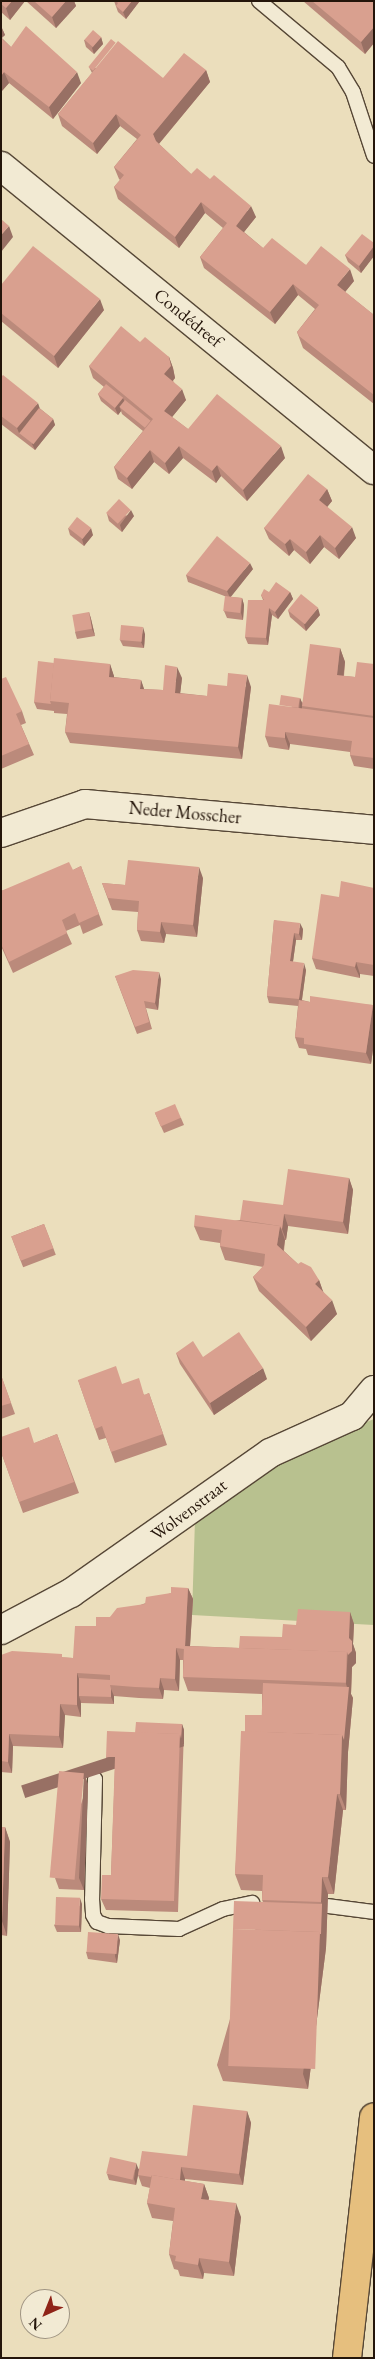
<!DOCTYPE html>
<meta charset="utf-8">
<style>
body{margin:0}
#map{position:relative;width:375px;height:2359px;overflow:hidden;background:#ebdebc;font-family:"EB Garamond",serif}
div>[style]{position:absolute}
.green>*{inset:0;background:#b8c18f}
.roads{filter:drop-shadow(1px 0 #564736) drop-shadow(-1px 0 #564736) drop-shadow(0 1px #564736) drop-shadow(0 -1px #564736)}
.service>*{height:14px;margin:-7px;padding:0 7px;transform-origin:7px;border-radius:7px;background:#f2ead3}
.minor>*{height:28px;margin:-14px;padding:0 14px;transform-origin:14px;border-radius:14px;background:#f2ead3}
.primary>*{height:28px;margin:-14px;padding:0 14px;transform-origin:14px;border-radius:14px;background:#e6bf7e}
.wall>*{inset:0;background:#bb8a7b;transform-origin:0 0}
.shaded-wall>*{inset:0;background:#987064;transform-origin:0 0}
.building>*{inset:0;background:#d9a08f;transform-origin:0 0}
span{translate:-50% -50%;white-space:nowrap;text-align:center;line-height:1.15;-webkit-text-stroke:4.5px #f2ead3;paint-order:stroke}
.street-label{font-size:18px;color:#24150a}
.frame{position:absolute;inset:0;border:2px solid #24150a;pointer-events:none}
.north{position:absolute;left:20px;top:2289px;width:50px;height:50px;box-sizing:border-box;background:#f2ead3;border:1px solid #a09583;border-radius:50%;rotate:224deg;font-size:14px;font-weight:700;line-height:20px;text-align:center;color:#24150a}
.north::after{content:'';display:block;margin:auto;width:18px;height:22px;background:#8f2418;clip-path:polygon(50% 0,100% 100%,50% 72%,0 100%)}
</style>
<div id="map">
<div class="green">
<div style="clip-path:polygon(374px 1419px,374px 1625px,192px 1615px,195px 1520px,230px 1487px,315px 1443px)"></div>
</div>
<div class="roads">
<div class="service">
<div style="left:259px;top:1px;width:103px;rotate:39.9deg"></div>
<div style="left:338px;top:67px;width:29px;rotate:59deg"></div>
<div style="left:353px;top:92px;width:67px;rotate:71.8deg"></div>
<div style="left:95px;top:1779px;width:120px;rotate:91.4deg"></div>
<div style="left:92px;top:1899px;width:16px;rotate:86deg"></div>
<div style="left:93px;top:1915px;width:8px;rotate:60deg"></div>
<div style="left:97px;top:1922px;width:12px;rotate:20deg"></div>
<div style="left:108px;top:1926px;width:71px;rotate:2.4deg"></div>
<div style="left:179px;top:1929px;width:48px;rotate:-24.4deg"></div>
<div style="left:223px;top:1909px;width:30px;rotate:-12deg"></div>
<div style="left:328px;top:1906px;width:46px;rotate:7.4deg"></div>
</div>
<div class="minor">
<div style="left:1px;top:166px;width:481px;rotate:39.2deg"></div>
<div style="left:1px;top:833px;width:89px;rotate:-19deg"></div>
<div style="left:85px;top:804px;width:290px;rotate:5.1deg"></div>
<div style="left:1px;top:1630px;width:79px;rotate:-27.9deg"></div>
<div style="left:71px;top:1593px;width:243px;rotate:-35.1deg"></div>
<div style="left:270px;top:1453px;width:90px;rotate:-24.3deg"></div>
<div style="left:352px;top:1416px;width:34px;rotate:-50deg"></div>
</div>
<div class="primary">
<div style="left:347px;top:2358px;width:242px;rotate:-83.6deg"></div>
</div>
</div>
<div class="wall">
<div style="clip-path:polygon(1px 1px,25px 1px,10px 20px,1px 12px)"></div>
<div style="clip-path:polygon(26px 1px,74px 1px,76px 6px,56px 28px)"></div>
<div style="clip-path:polygon(114px 1px,139px 1px,139px 2px,126px 19px,118px 12px)"></div>
<div style="clip-path:polygon(303px 1px,374px 1px,374px 43px,365px 54px)"></div>
<div style="clip-path:polygon(1px 26px,5px 35px,2px 38px,11px 47px,81px 83px,53px 119px,9px 83px,1px 92px)"></div>
<div style="clip-path:polygon(101px 37px,103px 44px,94px 54px,86px 47px,84px 40px)"></div>
<div style="clip-path:polygon(89px 67px,163px 78px,206px 70px,210px 82px,159px 144px,191px 174px,256px 217px,244px 232px,263px 248px,306px 265px,354px 281px,345px 292px,374px 315px,374px 404px,303px 348px,297px 332px,315px 309px,298px 295px,275px 324px,204px 268px,200px 257px,223px 228px,205px 213px,179px 248px,118px 199px,114px 187px,120px 180px,119px 179px,114px 167px,137px 139px,120px 126px,97px 154px,62px 126px,58px 114px,92px 73px)"></div>
<div style="clip-path:polygon(374px 243px,374px 256px,361px 273px,348px 262px,345px 255px)"></div>
<div style="clip-path:polygon(1px 285px,104px 310px,58px 368px,1px 321px)"></div>
<div style="clip-path:polygon(140px 342px,169px 357px,173px 368px,175px 378px,173px 381px,186px 400px,172px 417px,188px 429px,285px 458px,247px 501px,221px 476px,216px 483px,183px 458px,169px 474px,154px 462px,132px 489px,118px 479px,114px 467px,143px 431px,122px 414px,121px 411px,118px 415px,101px 401px,98px 394px,104px 387px,93px 378px,89px 366px)"></div>
<div style="clip-path:polygon(1px 377px,53px 419px,55px 425px,35px 450px,1px 424px)"></div>
<div style="clip-path:polygon(327px 489px,332px 501px,327px 507px,356px 538px,339px 559px,324px 547px,310px 564px,294px 550px,289px 556px,269px 539px,264px 528px)"></div>
<div style="clip-path:polygon(107px 514px,134px 516px,122px 532px,109px 521px)"></div>
<div style="clip-path:polygon(68px 528px,93px 535px,84px 546px,70px 535px)"></div>
<div style="clip-path:polygon(253px 569px,230px 597px,242px 598px,244px 605px,243px 620px,227px 618px,224px 611px,227px 597px,188px 582px,186px 575px)"></div>
<div style="clip-path:polygon(290px 592px,293px 599px,278px 619px,272px 615px,268px 645px,248px 644px,245px 637px,263px 600px,261px 595px)"></div>
<div style="clip-path:polygon(288px 610px,320px 615px,306px 631px,290px 617px)"></div>
<div style="clip-path:polygon(89px 612px,91px 619px,95px 636px,77px 639px,75px 632px)"></div>
<div style="clip-path:polygon(145px 634px,144px 648px,123px 646px,120px 640px)"></div>
<div style="clip-path:polygon(340px 648px,345px 662px,344px 676px,355px 677px,374px 664px,374px 769px,354px 766px,350px 755px,350px 752px,290px 744px,289px 750px,269px 747px,265px 736px,300px 698px,302px 703px)"></div>
<div style="clip-path:polygon(54px 663px,110px 664px,114px 677px,141px 680px,144px 689px,163px 690px,182px 678px,180px 693px,207px 696px,227px 686px,251px 687px,242px 759px,70px 743px,65px 732px,67px 714px,54px 713px,54px 711px,37px 709px,34px 702px)"></div>
<div style="clip-path:polygon(1px 679px,22px 711px,26px 723px,21px 725px,34px 755px,1px 769px)"></div>
<div style="clip-path:polygon(81px 866px,103px 925px,83px 934px,80px 925px,66px 931px,72px 944px,13px 973px,1px 946px,1px 891px,73px 870px)"></div>
<div style="clip-path:polygon(203px 878px,197px 937px,166px 934px,164px 943px,141px 941px,137px 930px,138px 912px,112px 910px,102px 883px,125px 885px)"></div>
<div style="clip-path:polygon(374px 888px,374px 976px,360px 974px,360px 978px,316px 969px,312px 958px,339px 897px)"></div>
<div style="clip-path:polygon(274px 920px,303px 929px,302px 940px,296px 940px,293px 962px,306px 970px,302px 1000px,310px 1002px,373px 1005px,374px 1042px,371px 1064px,308px 1055px,306px 1049px,299px 1048px,295px 1037px,298px 1006px,269px 1003px,267px 996px)"></div>
<div style="clip-path:polygon(115px 976px,161px 979px,158px 1010px,146px 1008px,152px 1029px,137px 1034px)"></div>
<div style="clip-path:polygon(155px 1113px,181px 1118px,184px 1125px,164px 1133px)"></div>
<div style="clip-path:polygon(349px 1178px,353px 1190px,348px 1234px,288px 1226px,286px 1240px,285px 1240px,284px 1251px,298px 1264px,319px 1280px,323px 1292px,337px 1314px,311px 1341px,259px 1291px,253px 1277px,263px 1267px,225px 1260px,220px 1246px,220px 1243px,200px 1240px,194px 1226px,240px 1220px,283px 1205px)"></div>
<div style="left:44px;top:1224px;width:33px;height:35px;rotate:69deg"></div>
<div style="clip-path:polygon(176px 1353px,267px 1379px,214px 1415px,180px 1364px)"></div>
<div style="clip-path:polygon(1px 1375px,15px 1414px,1px 1419px)"></div>
<div style="clip-path:polygon(78px 1380px,122px 1384px,145px 1395px,149px 1393px,167px 1445px,115px 1463px,106px 1438px,99px 1440px)"></div>
<div style="clip-path:polygon(57px 1434px,79px 1493px,23px 1513px,1px 1452px,35px 1443px)"></div>
<div style="clip-path:polygon(188px 1588px,193px 1599px,190px 1646px,239px 1648px,282px 1637px,296px 1625px,350px 1612px,354px 1624px,353px 1644px,356px 1653px,356px 1663px,352px 1667px,351px 1694px,353px 1698px,348px 1752px,346px 1810px,343px 1810px,334px 1894px,328px 1894px,326px 1948px,308px 2089px,223px 2081px,217px 2065px,263px 1902px,262px 1900px,262px 1891px,241px 1890px,235px 1874px,245px 1732px,262px 1715px,262px 1694px,188px 1691px,183px 1677px,183px 1660px,180px 1660px,179px 1691px,164px 1690px,163px 1699px,139px 1698px,114px 1696px,114px 1704px,81px 1703px,81px 1702px,81px 1717px,65px 1715px,63px 1748px,13px 1746px,12px 1773px,1px 1772px,1px 1655px,73px 1658px,96px 1626px,110px 1617px,171px 1593px)"></div>
<div style="clip-path:polygon(182px 1724px,184px 1730px,178px 1912px,106px 1910px,101px 1899px,111px 1875px,115px 1768px,110px 1768px,106px 1757px,135px 1733px)"></div>
<div style="clip-path:polygon(88px 1784px,84px 1890px,59px 1889px,55px 1878px)"></div>
<div style="clip-path:polygon(1px 1827px,5px 1827px,10px 1842px,7px 1936px,1px 1935px)"></div>
<div style="clip-path:polygon(82px 1904px,81px 1932px,57px 1932px,54px 1925px)"></div>
<div style="clip-path:polygon(120px 1940px,117px 1963px,88px 1959px,86px 1952px)"></div>
<div style="clip-path:polygon(247px 2111px,251px 2123px,243px 2185px,185px 2179px,185px 2181px,204px 2184px,209px 2198px,208px 2200px,241px 2217px,234px 2276px,204px 2273px,203px 2279px,180px 2276px,178px 2270px,174px 2269px,169px 2254px,173px 2221px,152px 2218px,147px 2203px,150px 2188px,142px 2186px,138px 2175px,136px 2185px,109px 2180px,107px 2174px,139px 2169px,187px 2156px)"></div>
</div>
<div class="shaded-wall">
<div style="clip-path:polygon(12px 1px,25px 1px,10px 20px,6px 8px)"></div>
<div style="clip-path:polygon(66px 1px,74px 1px,76px 6px,56px 28px,52px 17px)"></div>
<div style="clip-path:polygon(132px 1px,139px 2px,126px 19px,123px 12px)"></div>
<div style="clip-path:polygon(1px 26px,5px 35px,1px 38px)"></div>
<div style="clip-path:polygon(374px 27px,374px 43px,365px 54px,361px 42px)"></div>
<div style="clip-path:polygon(101px 37px,103px 44px,94px 54px,92px 48px)"></div>
<div style="clip-path:polygon(206px 70px,210px 82px,157px 146px,153px 134px)"></div>
<div style="clip-path:polygon(4px 72px,9px 83px,1px 92px,1px 76px)"></div>
<div style="clip-path:polygon(77px 72px,81px 83px,53px 119px,49px 107px)"></div>
<div style="clip-path:polygon(116px 114px,120px 126px,97px 154px,93px 143px)"></div>
<div style="clip-path:polygon(201px 202px,205px 213px,179px 248px,175px 237px)"></div>
<div style="clip-path:polygon(251px 206px,256px 217px,240px 237px,236px 226px)"></div>
<div style="clip-path:polygon(9px 226px,13px 237px,1px 252px,1px 235px)"></div>
<div style="clip-path:polygon(374px 246px,374px 256px,361px 273px,359px 266px)"></div>
<div style="clip-path:polygon(350px 269px,354px 281px,341px 297px,337px 285px)"></div>
<div style="clip-path:polygon(293px 284px,298px 295px,275px 324px,270px 312px)"></div>
<div style="clip-path:polygon(100px 299px,104px 310px,58px 368px,54px 356px)"></div>
<div style="clip-path:polygon(169px 357px,173px 368px,175px 378px,168px 386px,164px 374px)"></div>
<div style="clip-path:polygon(182px 389px,186px 400px,168px 422px,164px 411px)"></div>
<div style="clip-path:polygon(123px 398px,126px 405px,120px 408px,121px 411px,118px 415px,115px 408px)"></div>
<div style="clip-path:polygon(38px 403px,42px 415px,19px 433px,17px 428px)"></div>
<div style="clip-path:polygon(53px 419px,55px 425px,35px 450px,32px 444px)"></div>
<div style="clip-path:polygon(179px 446px,183px 458px,169px 474px,165px 463px)"></div>
<div style="clip-path:polygon(281px 446px,285px 458px,247px 501px,243px 490px)"></div>
<div style="clip-path:polygon(150px 450px,154px 462px,132px 489px,127px 478px)"></div>
<div style="clip-path:polygon(217px 465px,221px 476px,216px 483px,212px 471px)"></div>
<div style="clip-path:polygon(327px 489px,332px 501px,323px 512px,319px 500px)"></div>
<div style="clip-path:polygon(131px 510px,134px 516px,122px 532px,120px 525px)"></div>
<div style="clip-path:polygon(352px 527px,356px 538px,339px 559px,335px 548px)"></div>
<div style="clip-path:polygon(91px 528px,93px 535px,84px 546px,82px 539px)"></div>
<div style="clip-path:polygon(320px 535px,324px 547px,310px 564px,306px 552px)"></div>
<div style="clip-path:polygon(290px 539px,294px 550px,289px 556px,285px 544px)"></div>
<div style="clip-path:polygon(250px 563px,253px 569px,230px 598px,227px 591px)"></div>
<div style="clip-path:polygon(290px 592px,293px 599px,278px 619px,275px 612px)"></div>
<div style="clip-path:polygon(242px 598px,244px 605px,243px 620px,241px 613px)"></div>
<div style="clip-path:polygon(269px 608px,272px 615px,268px 645px,266px 638px)"></div>
<div style="clip-path:polygon(318px 608px,320px 615px,306px 631px,304px 624px)"></div>
<div style="clip-path:polygon(89px 612px,91px 619px,95px 636px,92px 629px)"></div>
<div style="clip-path:polygon(143px 627px,145px 634px,144px 648px,141px 642px)"></div>
<div style="clip-path:polygon(340px 648px,345px 662px,342px 689px,337px 675px)"></div>
<div style="clip-path:polygon(110px 664px,114px 676px,113px 688px,109px 677px)"></div>
<div style="clip-path:polygon(177px 667px,182px 678px,179px 704px,175px 693px)"></div>
<div style="clip-path:polygon(247px 675px,251px 687px,242px 759px,238px 747px)"></div>
<div style="clip-path:polygon(141px 680px,145px 692px,140px 689px)"></div>
<div style="clip-path:polygon(300px 698px,303px 705px,302px 706px,302px 707px,301px 719px,299px 712px)"></div>
<div style="clip-path:polygon(285px 732px,290px 744px,289px 750px,285px 738px)"></div>
<div style="clip-path:polygon(199px 867px,203px 878px,197px 937px,193px 925px)"></div>
<div style="clip-path:polygon(161px 922px,166px 934px,164px 943px,160px 932px)"></div>
<div style="clip-path:polygon(300px 923px,303px 929px,302px 940px,299px 934px)"></div>
<div style="clip-path:polygon(294px 933px,296px 940px,292px 968px,290px 961px)"></div>
<div style="clip-path:polygon(356px 962px,360px 974px,360px 978px,355px 967px)"></div>
<div style="clip-path:polygon(304px 963px,306px 970px,301px 1006px,299px 999px)"></div>
<div style="clip-path:polygon(159px 972px,161px 979px,158px 1010px,155px 1003px)"></div>
<div style="clip-path:polygon(373px 1005px,374px 1042px,371px 1064px,366px 1053px)"></div>
<div style="clip-path:polygon(349px 1178px,353px 1190px,348px 1234px,343px 1222px)"></div>
<div style="clip-path:polygon(284px 1214px,288px 1226px,286px 1240px,282px 1229px)"></div>
<div style="clip-path:polygon(280px 1226px,285px 1240px,282px 1259px,277px 1245px)"></div>
<div style="clip-path:polygon(319px 1280px,324px 1294px,315px 1284px)"></div>
<div style="clip-path:polygon(332px 1300px,337px 1314px,311px 1341px,306px 1327px)"></div>
<div style="clip-path:polygon(263px 1368px,267px 1379px,214px 1415px,210px 1403px)"></div>
<div style="clip-path:polygon(188px 1588px,193px 1599px,189px 1661px,185px 1649px)"></div>
<div style="clip-path:polygon(350px 1612px,354px 1624px,353px 1644px,356px 1653px,356px 1663px,352px 1667px,351px 1694px,353px 1698px,348px 1752px,346px 1810px,340px 1794px,342px 1735px,348px 1690px,346px 1684px)"></div>
<div style="clip-path:polygon(176px 1648px,180px 1660px,179px 1691px,175px 1679px)"></div>
<div style="clip-path:polygon(77px 1673px,81px 1685px,79px 1696px,81px 1702px,81px 1717px,77px 1705px)"></div>
<div style="clip-path:polygon(160px 1678px,164px 1690px,163px 1699px,159px 1688px)"></div>
<div style="clip-path:polygon(111px 1689px,114px 1696px,114px 1704px,111px 1697px)"></div>
<div style="clip-path:polygon(60px 1704px,65px 1715px,63px 1748px,59px 1736px)"></div>
<div style="clip-path:polygon(182px 1724px,184px 1730px,184px 1746px,181px 1739px)"></div>
<div style="clip-path:polygon(9px 1734px,13px 1746px,12px 1773px,8px 1762px)"></div>
<div style="left:180px;top:1734px;width:13px;height:167px;rotate:72deg"></div>
<div style="clip-path:polygon(84px 1773px,88px 1784px,84px 1890px,79px 1878px)"></div>
<div style="clip-path:polygon(337px 1794px,343px 1810px,334px 1894px,328px 1877px)"></div>
<div style="clip-path:polygon(5px 1827px,10px 1842px,7px 1936px,2px 1921px)"></div>
<div style="clip-path:polygon(322px 1877px,328px 1894px,326px 1948px,308px 2089px,303px 2074px,320px 1932px,322px 1904px,321px 1902px)"></div>
<div style="clip-path:polygon(80px 1898px,82px 1904px,81px 1932px,79px 1926px)"></div>
<div style="clip-path:polygon(118px 1934px,120px 1940px,117px 1963px,115px 1956px)"></div>
<div style="clip-path:polygon(247px 2111px,251px 2123px,243px 2185px,239px 2174px)"></div>
<div style="clip-path:polygon(1px 2158px,2px 2160px,1px 2177px)"></div>
<div style="clip-path:polygon(136px 2163px,139px 2170px,136px 2185px,134px 2179px)"></div>
<div style="clip-path:polygon(181px 2167px,185px 2179px,184px 2194px,179px 2182px)"></div>
<div style="clip-path:polygon(204px 2184px,209px 2198px,206px 2213px,201px 2199px)"></div>
<div style="clip-path:polygon(236px 2203px,241px 2217px,234px 2276px,229px 2262px)"></div>
<div style="clip-path:polygon(199px 2258px,204px 2273px,203px 2279px,198px 2265px)"></div>
</div>
<div class="building">
<div style="clip-path:polygon(1px 1px,12px 1px,6px 8px,1px 4px)"></div>
<div style="clip-path:polygon(34px 1px,66px 1px,52px 17px)"></div>
<div style="clip-path:polygon(116px 1px,132px 1px,123px 12px,116px 6px,118px 3px)"></div>
<div style="clip-path:polygon(312px 1px,374px 1px,374px 27px,361px 42px)"></div>
<div style="clip-path:polygon(26px 26px,77px 72px,49px 107px,4px 72px,1px 76px,1px 38px,11px 47px)"></div>
<div style="left:93px;top:30px;width:11px;height:13px;rotate:41deg"></div>
<div style="left:111px;top:39px;width:6px;height:36px;rotate:39deg"></div>
<div style="clip-path:polygon(118px 41px,163px 78px,184px 53px,206px 70px,153px 134px,156px 141px,191px 174px,197px 168px,210px 179px,214px 175px,251px 206px,236px 226px,263px 248px,272px 238px,306px 265px,321px 246px,350px 269px,337px 285px,374px 315px,374px 395px,299px 336px,297px 332px,319px 305px,293px 284px,270px 312px,200px 257px,227px 223px,201px 202px,175px 237px,114px 187px,124px 175px,114px 167px,141px 135px,116px 114px,93px 143px,58px 114px)"></div>
<div style="clip-path:polygon(1px 219px,9px 226px,1px 235px)"></div>
<div style="clip-path:polygon(362px 234px,374px 243px,374px 246px,359px 266px,345px 255px)"></div>
<div style="clip-path:polygon(33px 246px,100px 299px,54px 356px,1px 313px,1px 285px)"></div>
<div style="clip-path:polygon(121px 326px,140px 342px,145px 337px,169px 357px,171px 366px,164px 374px,182px 389px,164px 411px,175px 419px,188px 429px,217px 394px,281px 446px,243px 490px,217px 465px,212px 471px,179px 446px,165px 463px,150px 450px,127px 478px,114px 467px,153px 419px,89px 366px)"></div>
<div style="clip-path:polygon(3px 375px,38px 403px,17px 428px,1px 416px,1px 377px)"></div>
<div style="left:106px;top:384px;width:22px;height:13px;rotate:39deg"></div>
<div style="left:125px;top:400px;width:33px;height:9px;rotate:39deg"></div>
<div style="left:39px;top:408px;width:18px;height:32px;rotate:38deg"></div>
<div style="clip-path:polygon(308px 474px,327px 489px,319px 500px,352px 527px,335px 548px,320px 535px,306px 552px,290px 539px,285px 544px,264px 528px)"></div>
<div style="left:119px;top:499px;width:16px;height:19px;rotate:43deg"></div>
<div style="left:77px;top:517px;width:18px;height:14px;rotate:38deg"></div>
<div style="clip-path:polygon(217px 536px,250px 563px,227px 591px,186px 575px)"></div>
<div style="clip-path:polygon(276px 582px,290px 592px,275px 612px,269px 608px,266px 638px,245px 637px,248px 600px,264px 600px,261px 595px,264px 589px,269px 592px)"></div>
<div style="left:301px;top:594px;width:22px;height:21px;rotate:39deg"></div>
<div style="left:225px;top:596px;width:17px;height:15px;rotate:7deg"></div>
<div style="left:89px;top:612px;width:17px;height:17px;rotate:80deg"></div>
<div style="left:121px;top:625px;width:22px;height:15px;rotate:5deg"></div>
<div style="clip-path:polygon(310px 644px,340px 648px,337px 675px,355px 677px,357px 662px,374px 664px,374px 716px,302px 706px)"></div>
<div style="clip-path:polygon(54px 658px,110px 664px,109px 677px,141px 680px,140px 689px,163px 690px,165px 665px,177px 667px,175px 693px,207px 696px,208px 684px,227px 686px,228px 673px,247px 675px,238px 747px,65px 732px,69px 703px,50px 701px)"></div>
<div style="clip-path:polygon(38px 661px,54px 663px,50px 701px,51px 704px,34px 702px)"></div>
<div style="clip-path:polygon(6px 677px,22px 711px,16px 714px,29px 744px,1px 756px,1px 679px)"></div>
<div style="left:281px;top:695px;width:19px;height:10px;rotate:9deg"></div>
<div style="clip-path:polygon(269px 704px,374px 718px,374px 758px,350px 755px,352px 741px,285px 732px,285px 738px,265px 736px)"></div>
<div style="clip-path:polygon(128px 860px,199px 867px,193px 925px,161px 922px,160px 932px,137px 930px,139px 901px,108px 898px,102px 883px,125px 885px)"></div>
<div style="clip-path:polygon(69px 862px,73px 870px,81px 866px,99px 914px,79px 923px,75px 913px,62px 920px,67px 933px,9px 962px,1px 944px,1px 891px)"></div>
<div style="clip-path:polygon(341px 881px,374px 888px,374px 965px,356px 962px,355px 967px,312px 958px,321px 894px,339px 897px)"></div>
<div style="clip-path:polygon(274px 920px,300px 923px,299px 934px,294px 933px,290px 961px,304px 963px,299px 999px,267px 996px)"></div>
<div style="clip-path:polygon(133px 970px,159px 972px,155px 1003px,144px 1001px,149px 1022px,135px 1027px,115px 976px)"></div>
<div style="clip-path:polygon(310px 996px,373px 1005px,366px 1053px,304px 1044px,304px 1038px,295px 1037px,299px 1000px,310px 1002px)"></div>
<div style="left:175px;top:1104px;width:15px;height:22px;rotate:67deg"></div>
<div style="clip-path:polygon(288px 1169px,349px 1178px,343px 1222px,284px 1214px,282px 1229px,281px 1228px,280px 1226px,240px 1220px,243px 1200px,283px 1205px)"></div>
<div style="clip-path:polygon(195px 1215px,280px 1226px,277px 1245px,298px 1264px,301px 1262px,311px 1267px,319px 1280px,315px 1284px,332px 1300px,306px 1327px,253px 1277px,264px 1265px,265px 1254px,220px 1246px,222px 1230px,194px 1226px)"></div>
<div style="left:44px;top:1224px;width:26px;height:35px;rotate:69deg"></div>
<div style="clip-path:polygon(239px 1332px,263px 1368px,210px 1403px,176px 1353px,193px 1341px,203px 1357px)"></div>
<div style="clip-path:polygon(116px 1366px,122px 1384px,139px 1378px,144px 1395px,149px 1393px,163px 1434px,111px 1452px,102px 1426px,95px 1429px,78px 1380px)"></div>
<div style="clip-path:polygon(1px 1375px,11px 1403px,1px 1406px)"></div>
<div style="clip-path:polygon(29px 1427px,34px 1443px,57px 1434px,74px 1482px,19px 1502px,1px 1452px,1px 1437px)"></div>
<div style="clip-path:polygon(171px 1587px,188px 1588px,185px 1646px,184px 1646px,184px 1649px,176px 1648px,175px 1679px,160px 1678px,159px 1688px,135px 1687px,110px 1685px,110px 1675px,77px 1673px,77px 1705px,60px 1704px,59px 1736px,9px 1734px,8px 1762px,1px 1761px,1px 1655px,12px 1651px,62px 1654px,62px 1657px,73px 1658px,75px 1626px,96px 1626px,96px 1617px,110px 1617px,117px 1608px,145px 1604px,146px 1597px,171px 1593px)"></div>
<div style="clip-path:polygon(298px 1609px,350px 1612px,349px 1638px,352px 1641px,352px 1651px,348px 1655px,347px 1652px,239px 1648px,240px 1636px,282px 1637px,283px 1624px,296px 1625px)"></div>
<div style="left:184px;top:1646px;width:163px;height:31px;rotate:2deg"></div>
<div style="clip-path:polygon(79px 1678px,110px 1680px,110px 1685px,111px 1689px,111px 1697px,79px 1696px)"></div>
<div style="clip-path:polygon(263px 1683px,349px 1687px,344px 1740px,342px 1735px,261px 1732px)"></div>
<div style="left:245px;top:1715px;width:17px;height:17px"></div>
<div style="clip-path:polygon(136px 1722px,182px 1724px,181px 1739px,180px 1734px,135px 1733px)"></div>
<div style="clip-path:polygon(107px 1731px,180px 1734px,174px 1901px,101px 1899px,102px 1875px,111px 1875px,115px 1757px,106px 1757px)"></div>
<div style="clip-path:polygon(241px 1731px,342px 1735px,340px 1794px,337px 1794px,328px 1877px,322px 1877px,321px 1902px,262px 1900px,263px 1875px,235px 1874px)"></div>
<div style="left:59px;top:1771px;width:25px;height:107px;rotate:5deg"></div>
<div style="clip-path:polygon(1px 1827px,5px 1827px,2px 1921px,1px 1921px)"></div>
<div style="left:56px;top:1897px;width:24px;height:28px;rotate:2deg"></div>
<div style="clip-path:polygon(234px 1901px,322px 1904px,321px 1934px,320px 1934px,320px 1932px,233px 1929px)"></div>
<div style="left:233px;top:1929px;width:87px;height:137px;rotate:2deg"></div>
<div style="left:88px;top:1932px;width:30px;height:20px;rotate:4deg"></div>
<div style="clip-path:polygon(193px 2105px,247px 2111px,239px 2174px,181px 2167px,180px 2180px,152px 2175px,151px 2177px,138px 2175px,142px 2151px,187px 2156px)"></div>
<div style="left:110px;top:2157px;width:27px;height:17px;rotate:13deg"></div>
<div style="clip-path:polygon(152px 2175px,204px 2184px,201px 2199px,236px 2203px,229px 2262px,199px 2258px,198px 2265px,175px 2261px,176px 2256px,169px 2254px,175px 2208px,147px 2203px)"></div>
</div>
<div class="street-label">
<span style="left:188px;top:318px;rotate:39deg">Condédreef</span>
<span style="left:185px;top:813px;rotate:5deg">Neder Mosscher</span>
<span style="left:189px;top:1510px;rotate:-37deg">Wolvenstraat</span>
</div>
<div class="frame"></div>
<div class="north">N</div>
</div>
